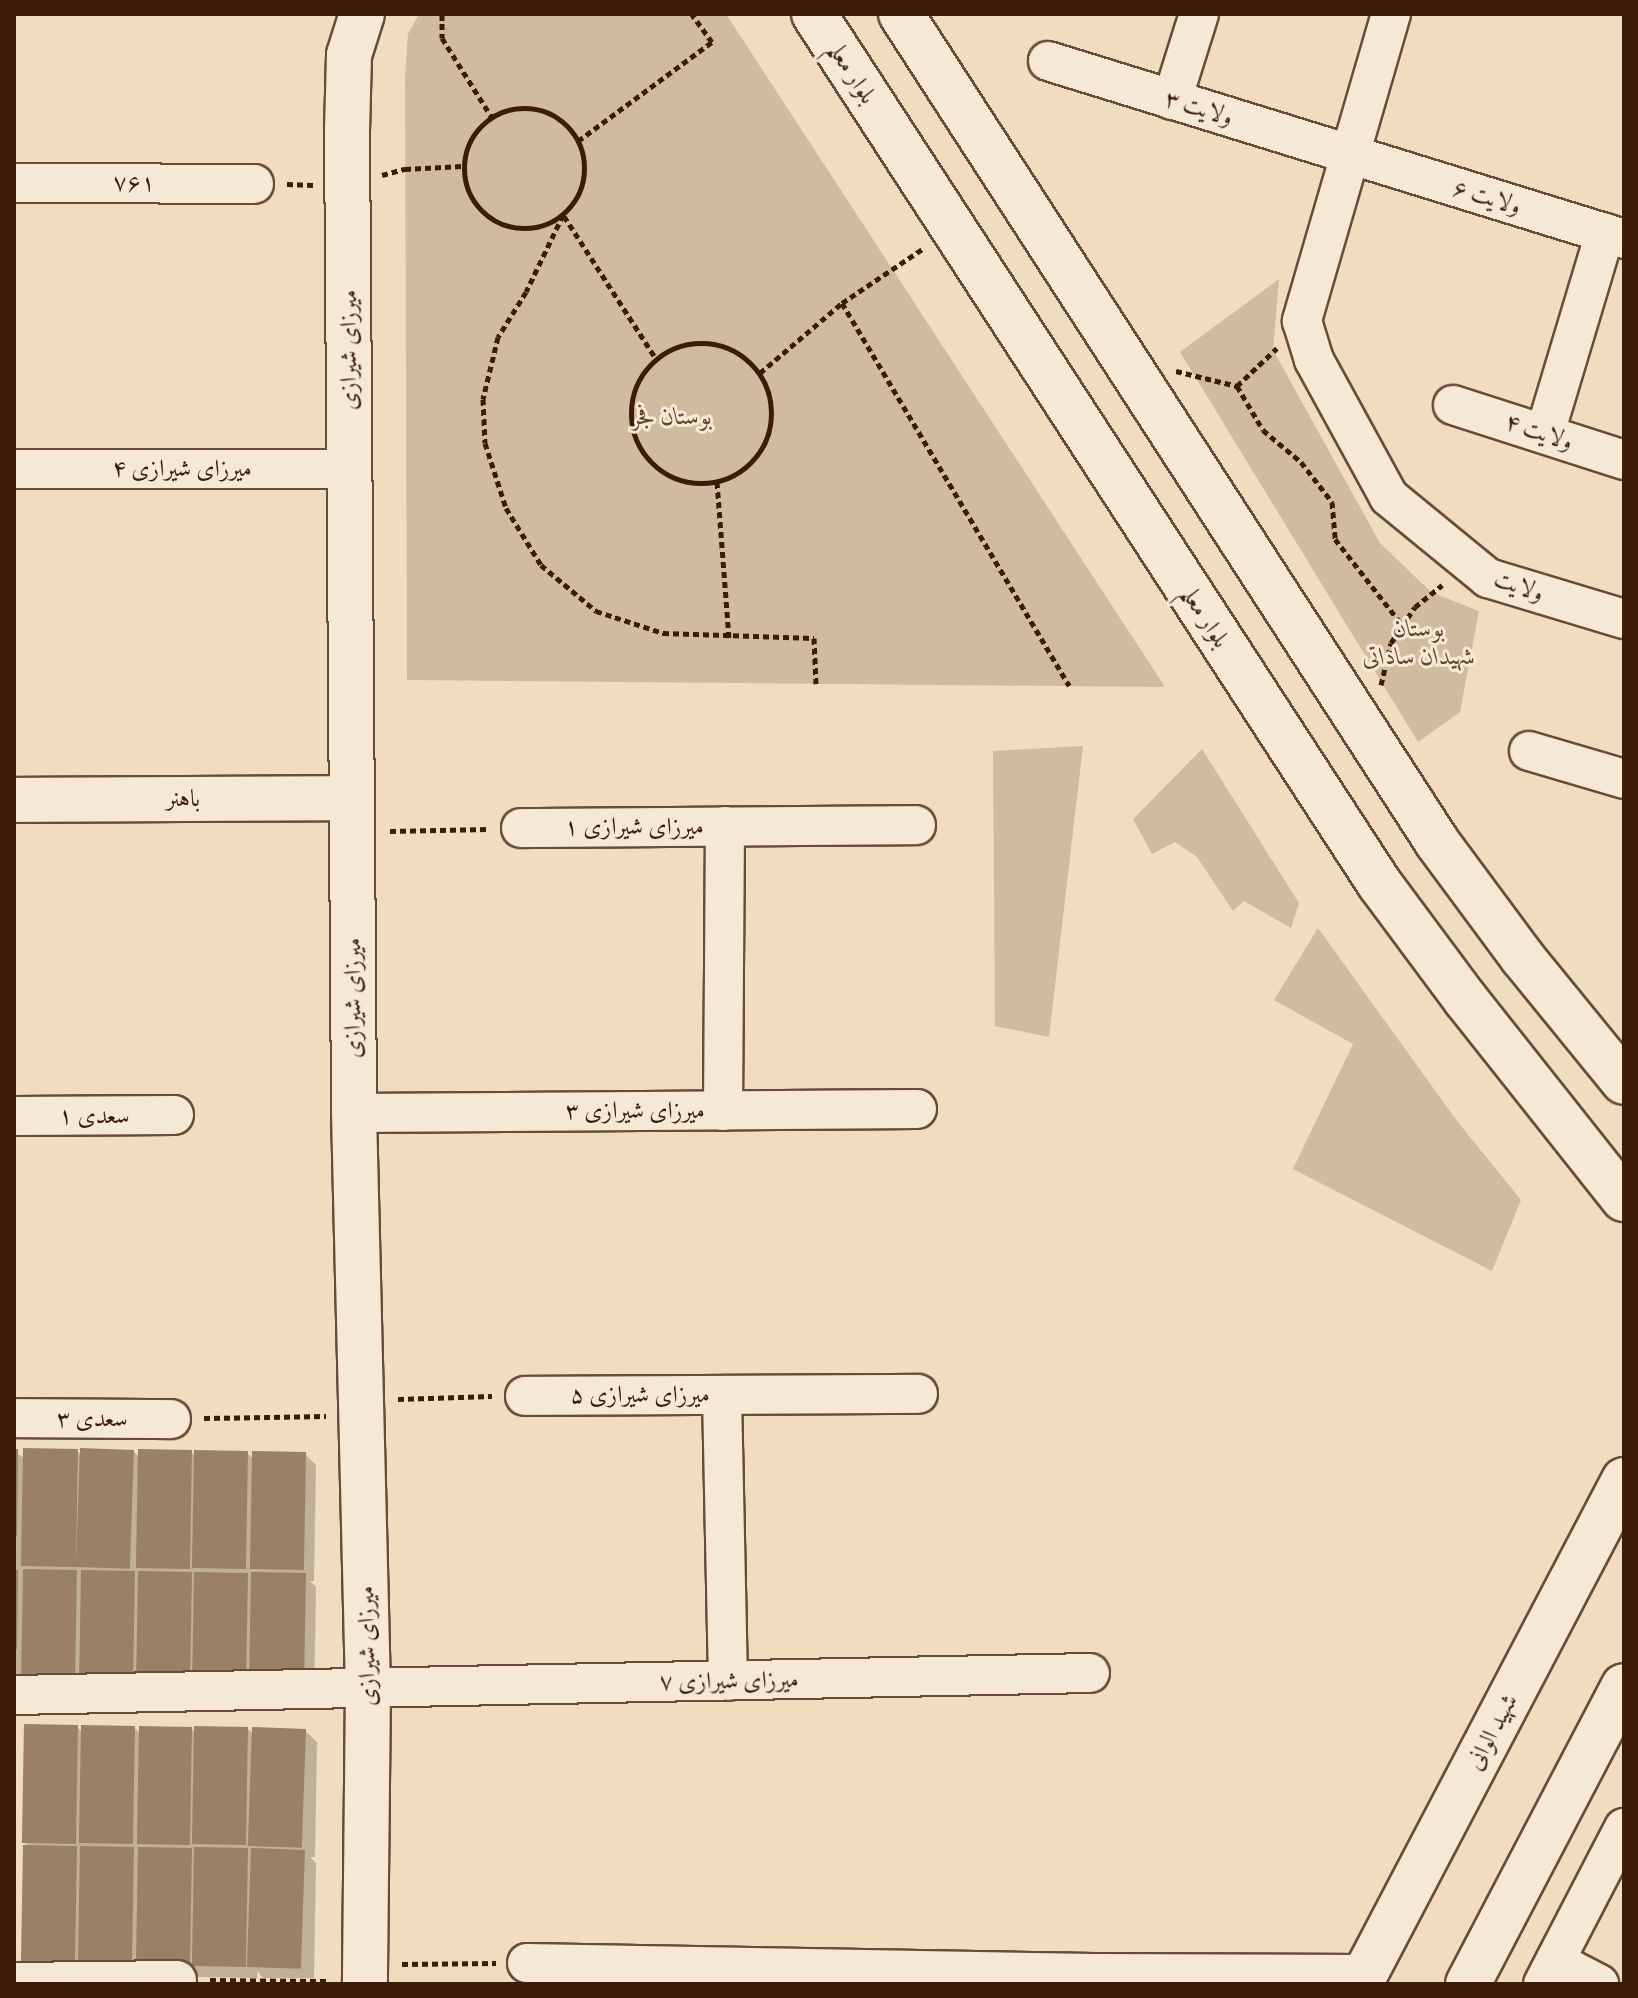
<!DOCTYPE html>
<meta charset="utf-8">
<style>
body{margin:0}
#map{position:relative;width:1638px;height:1998px;overflow:hidden;background:#f0dcbf;font-family:"IM FELL Double Pica",Amiri,serif}
div>[style]{position:absolute}
.green>*{inset:0;background:#d1bba0}
.shadow>*{inset:0;background:#0003}
.building>*{inset:0;background:#998067;transform-origin:0 0}
.path>*{height:5px;margin-top:-2.5px;transform-origin:0;background:repeating-linear-gradient(90deg,#3b1c08 0 6px,transparent 0 10px)}
.path>.ring{margin:-2.5px;padding:0;box-sizing:content-box;background:none;border:5px solid #3b1c08;border-radius:50%}
.roads{filter:drop-shadow(2px 0 #684c36) drop-shadow(-2px 0 #684c36) drop-shadow(0 2px #684c36) drop-shadow(0 -2px #684c36)}
.minor>*{height:38px;margin:-19px;padding:0 19px;transform-origin:19px;border-radius:19px;background:#f5e8d5}
.tertiary>*{height:44px;margin:-22px;padding:0 22px;transform-origin:22px;border-radius:22px;background:#f5e8d5}
.secondary>*{height:44px;margin:-22px;padding:0 22px;transform-origin:22px;border-radius:22px;background:#f5e8d5}
span{translate:-50% -50%;white-space:nowrap;text-align:center;line-height:1.15;-webkit-text-stroke:6px #f5e8d5;paint-order:stroke}
.street-label{font-size:24px;color:#3b1c08}
.park-label{font-size:24px;color:#60442e;font-style:italic}
.frame{position:absolute;inset:0;border:16px solid #3b1c08;pointer-events:none}
</style>
<div id="map">
<div class="green">
<div style="clip-path:polygon(419px 14px,726px 14px,1165px 687px,407px 680px,405px 76px,408px 34px)"></div>
<div style="clip-path:polygon(1279px 279px,1273px 350px,1380px 543px,1431px 592px,1479px 611px,1460px 712px,1418px 742px,1180px 352px)"></div>
<div style="clip-path:polygon(1083px 746px,1049px 1037px,995px 1026px,993px 751px)"></div>
<div style="clip-path:polygon(1202px 749px,1299px 903px,1291px 928px,1244px 901px,1233px 911px,1197px 857px,1175px 842px,1152px 854px,1133px 819px)"></div>
<div style="clip-path:polygon(1318px 928px,1457px 1121px,1521px 1200px,1492px 1271px,1293px 1169px,1353px 1044px,1274px 1000px)"></div>
</div>
<div class="shadow">
<div style="clip-path:polygon(14px 1451px,25px 1459px,77px 1451px,82px 1456px,134px 1452px,140px 1458px,191px 1452px,196px 1457px,247px 1453px,253px 1459px,305px 1454px,316px 1465px,314px 1581px,310px 1581px,316px 1587px,314px 1703px,14px 1699px)"></div>
<div style="clip-path:polygon(77px 1727px,83px 1733px,134px 1728px,141px 1734px,192px 1729px,196px 1734px,248px 1729px,254px 1735px,305px 1731px,317px 1742px,315px 1857px,310px 1857px,316px 1863px,314px 1978px,263px 1978px,257px 1971px,257px 1978px,35px 1974px,29px 1847px,24px 1842px)"></div>
</div>
<div class="building">
<div style="left:23px;top:1448px;width:55px;height:118px;rotate:1deg"></div>
<div style="left:80px;top:1448px;width:54px;height:119px;rotate:2deg"></div>
<div style="clip-path:polygon(14px 1449px,18px 1449px,17px 1536px,14px 1536px)"></div>
<div style="left:138px;top:1449px;width:54px;height:119px;rotate:1deg"></div>
<div style="left:194px;top:1450px;width:54px;height:118px;rotate:1deg"></div>
<div style="left:252px;top:1451px;width:54px;height:118px;rotate:1deg"></div>
<div style="left:23px;top:1569px;width:54px;height:118px;rotate:1deg"></div>
<div style="clip-path:polygon(14px 1570px,18px 1570px,17px 1649px,14px 1649px)"></div>
<div style="left:81px;top:1570px;width:54px;height:118px;rotate:1deg"></div>
<div style="left:138px;top:1571px;width:54px;height:118px;rotate:1deg"></div>
<div style="left:194px;top:1572px;width:54px;height:118px;rotate:1deg"></div>
<div style="left:251px;top:1572px;width:55px;height:119px;rotate:1deg"></div>
<div style="left:24px;top:1724px;width:54px;height:119px;rotate:1deg"></div>
<div style="left:81px;top:1725px;width:54px;height:118px;rotate:1deg"></div>
<div style="left:139px;top:1726px;width:53px;height:118px;rotate:1deg"></div>
<div style="left:194px;top:1726px;width:54px;height:118px;rotate:1deg"></div>
<div style="left:252px;top:1727px;width:54px;height:119px;rotate:2deg"></div>
<div style="left:23px;top:1845px;width:54px;height:119px;rotate:1deg"></div>
<div style="left:80px;top:1846px;width:54px;height:118px;rotate:1deg"></div>
<div style="left:138px;top:1847px;width:54px;height:118px;rotate:1deg"></div>
<div style="left:194px;top:1847px;width:54px;height:119px;rotate:1deg"></div>
<div style="left:251px;top:1848px;width:54px;height:119px;rotate:2deg"></div>
</div>
<div class="path">
<div style="left:442px;top:14px;width:24px;rotate:90deg"></div>
<div style="left:442px;top:38px;width:92px;rotate:57.9deg"></div>
<div class="ring" style="left:464px;top:108px;width:115px;height:115px"></div>
<div style="left:578px;top:141px;width:167px;rotate:-36.5deg"></div>
<div style="left:712px;top:42px;width:34px;rotate:-126deg"></div>
<div style="left:382px;top:175px;width:24px;rotate:-15deg"></div>
<div style="left:405px;top:169px;width:58px;rotate:-3deg"></div>
<div style="left:287px;top:184px;width:26px;rotate:2deg"></div>
<div style="left:563px;top:215px;width:85px;rotate:115.7deg"></div>
<div style="left:526px;top:292px;width:53px;rotate:121.9deg"></div>
<div style="left:498px;top:337px;width:64px;rotate:103.6deg"></div>
<div style="left:483px;top:399px;width:44px;rotate:87.4deg"></div>
<div style="left:485px;top:443px;width:68px;rotate:72.1deg"></div>
<div style="left:506px;top:508px;width:67px;rotate:58.4deg"></div>
<div style="left:541px;top:565px;width:72px;rotate:39.9deg"></div>
<div style="left:596px;top:611px;width:71px;rotate:18.2deg"></div>
<div style="left:663px;top:633px;width:151px;rotate:1.9deg"></div>
<div style="left:814px;top:638px;width:46px;rotate:87.5deg"></div>
<div style="left:564px;top:216px;width:170px;rotate:57.2deg"></div>
<div style="left:842px;top:303px;width:99px;rotate:-33.9deg"></div>
<div class="ring" style="left:631px;top:343px;width:135px;height:135px"></div>
<div style="left:1176px;top:371px;width:63px;rotate:13.8deg"></div>
<div style="left:1237px;top:386px;width:55px;rotate:-43.5deg"></div>
<div style="left:760px;top:373px;width:108px;rotate:-40.5deg"></div>
<div style="left:842px;top:303px;width:445px;rotate:59.3deg"></div>
<div style="left:1237px;top:386px;width:51px;rotate:59.4deg"></div>
<div style="left:1263px;top:430px;width:50px;rotate:40.1deg"></div>
<div style="left:1301px;top:462px;width:51px;rotate:52.2deg"></div>
<div style="left:1332px;top:502px;width:37px;rotate:85deg"></div>
<div style="left:1335px;top:539px;width:110px;rotate:52deg"></div>
<div style="left:717px;top:482px;width:156px;rotate:85.6deg"></div>
<div style="left:1381px;top:685px;width:43px;rotate:-76.6deg"></div>
<div style="left:1391px;top:643px;width:43px;rotate:-56.3deg"></div>
<div style="left:1415px;top:607px;width:35px;rotate:-39deg"></div>
<div style="left:390px;top:831px;width:98px;rotate:-1.2deg"></div>
<div style="left:398px;top:1399px;width:94px;rotate:-1.8deg"></div>
<div style="left:204px;top:1418px;width:122px;rotate:-0.9deg"></div>
<div style="left:402px;top:1964px;width:94px;rotate:-0.6deg"></div>
<div style="left:210px;top:1980px;width:118px;rotate:0.5deg"></div>
</div>
<div class="roads">
<div class="minor">
<div style="left:1391px;top:14px;width:320px;rotate:106.2deg"></div>
<div style="left:1302px;top:321px;width:41px;rotate:72.9deg"></div>
<div style="left:1314px;top:360px;width:156px;rotate:61.3deg"></div>
<div style="left:1389px;top:497px;width:128px;rotate:39.3deg"></div>
<div style="left:1488px;top:578px;width:142px;rotate:16.8deg"></div>
<div style="left:1048px;top:61px;width:603px;rotate:17.17deg"></div>
<div style="left:1172px;top:100px;width:90px;rotate:-72.6deg"></div>
<div style="left:14px;top:183px;width:240px;rotate:0.2deg"></div>
<div style="left:1453px;top:405px;width:180px;rotate:17.8deg"></div>
<div style="left:1545px;top:433px;width:209px;rotate:-73.3deg"></div>
<div style="left:14px;top:469px;width:336px"></div>
<div style="left:1529px;top:751px;width:99px;rotate:16.4deg"></div>
<div style="left:521px;top:828px;width:395px;rotate:-0.4deg"></div>
<div style="left:723px;top:1111px;width:285px;rotate:-89.6deg"></div>
<div style="left:354px;top:1113px;width:563px;rotate:-0.41deg"></div>
<div style="left:14px;top:1116px;width:160px;rotate:-0.4deg"></div>
<div style="left:722px;top:1395px;width:286px;rotate:88.8deg"></div>
<div style="left:525px;top:1396px;width:393px;rotate:-0.3deg"></div>
<div style="left:14px;top:1418px;width:157px;rotate:0.4deg"></div>
<div style="left:14px;top:1695px;width:1076px;rotate:-1.17deg"></div>
<div style="left:1555px;top:1961px;width:50px;rotate:27.6deg"></div>
<div style="left:527px;top:1963px;width:567px;rotate:1.01deg"></div>
<div style="left:1094px;top:1973px;width:272px;rotate:0.2deg"></div>
<div style="left:14px;top:1982px;width:163px;rotate:-0.7deg"></div>
<div style="left:1543px;top:1984px;width:176px;rotate:-62.6deg"></div>
</div>
<div class="tertiary">
<div style="left:362px;top:14px;width:43px;rotate:107.6deg"></div>
<div style="left:349px;top:55px;width:74px;rotate:91.5deg"></div>
<div style="left:347px;top:129px;width:984px;rotate:89.59deg"></div>
<div style="left:354px;top:1113px;width:575px;rotate:88.61deg"></div>
<div style="left:368px;top:1688px;width:296px;rotate:90.6deg"></div>
<div style="left:14px;top:800px;width:337px;rotate:-0.3deg"></div>
<div style="left:1360px;top:1984px;width:569px;rotate:-62.35deg"></div>
<div style="left:1468px;top:1984px;width:336px;rotate:-62.4deg"></div>
</div>
<div class="secondary">
<div style="left:814px;top:14px;width:1037px;rotate:56.97deg"></div>
<div style="left:1379px;top:883px;width:146px;rotate:53.4deg"></div>
<div style="left:1466px;top:1000px;width:254px;rotate:51.6deg"></div>
<div style="left:901px;top:14px;width:986px;rotate:57.08deg"></div>
<div style="left:1437px;top:842px;width:143px;rotate:53.5deg"></div>
<div style="left:1522px;top:957px;width:161px;rotate:50.8deg"></div>
</div>
</div>
<div class="street-label">
<span style="left:852px;top:73px;rotate:57deg">بلوار معلم</span>
<span style="left:1199px;top:108px;rotate:17deg">ولایت ۳</span>
<span style="left:134px;top:183px">۷۶۱</span>
<span style="left:1487px;top:197px;rotate:17deg">ولایت ۶</span>
<span style="left:349px;top:350px;rotate:-90deg">میرزای شیرازی</span>
<span style="left:1539px;top:432px;rotate:18deg">ولایت ۴</span>
<span style="left:182px;top:469px">میرزای شیرازی ۴</span>
<span style="left:1519px;top:586px;rotate:19deg">ولایت</span>
<span style="left:1205px;top:617px;rotate:57deg">بلوار معلم</span>
<span style="left:183px;top:799px">باهنر</span>
<span style="left:634px;top:827px">میرزای شیرازی ۱</span>
<span style="left:353px;top:998px;rotate:-90deg">میرزای شیرازی</span>
<span style="left:635px;top:1111px">میرزای شیرازی ۳</span>
<span style="left:94px;top:1116px">سعدی ۱</span>
<span style="left:640px;top:1395px">میرزای شیرازی ۵</span>
<span style="left:92px;top:1419px">سعدی ۳</span>
<span style="left:367px;top:1646px;rotate:-91deg">میرزای شیرازی</span>
<span style="left:729px;top:1681px;rotate:-1deg">میرزای شیرازی ۷</span>
<span style="left:1492px;top:1732px;rotate:-62deg">شهید الوانی</span>
</div>
<div class="park-label">
<span style="left:672px;top:417px">بوستان فجر</span>
<span style="left:1419px;top:643px">بوستان<br>شهیدان ساداتی</span>
</div>
<div class="frame"></div>
</div>
